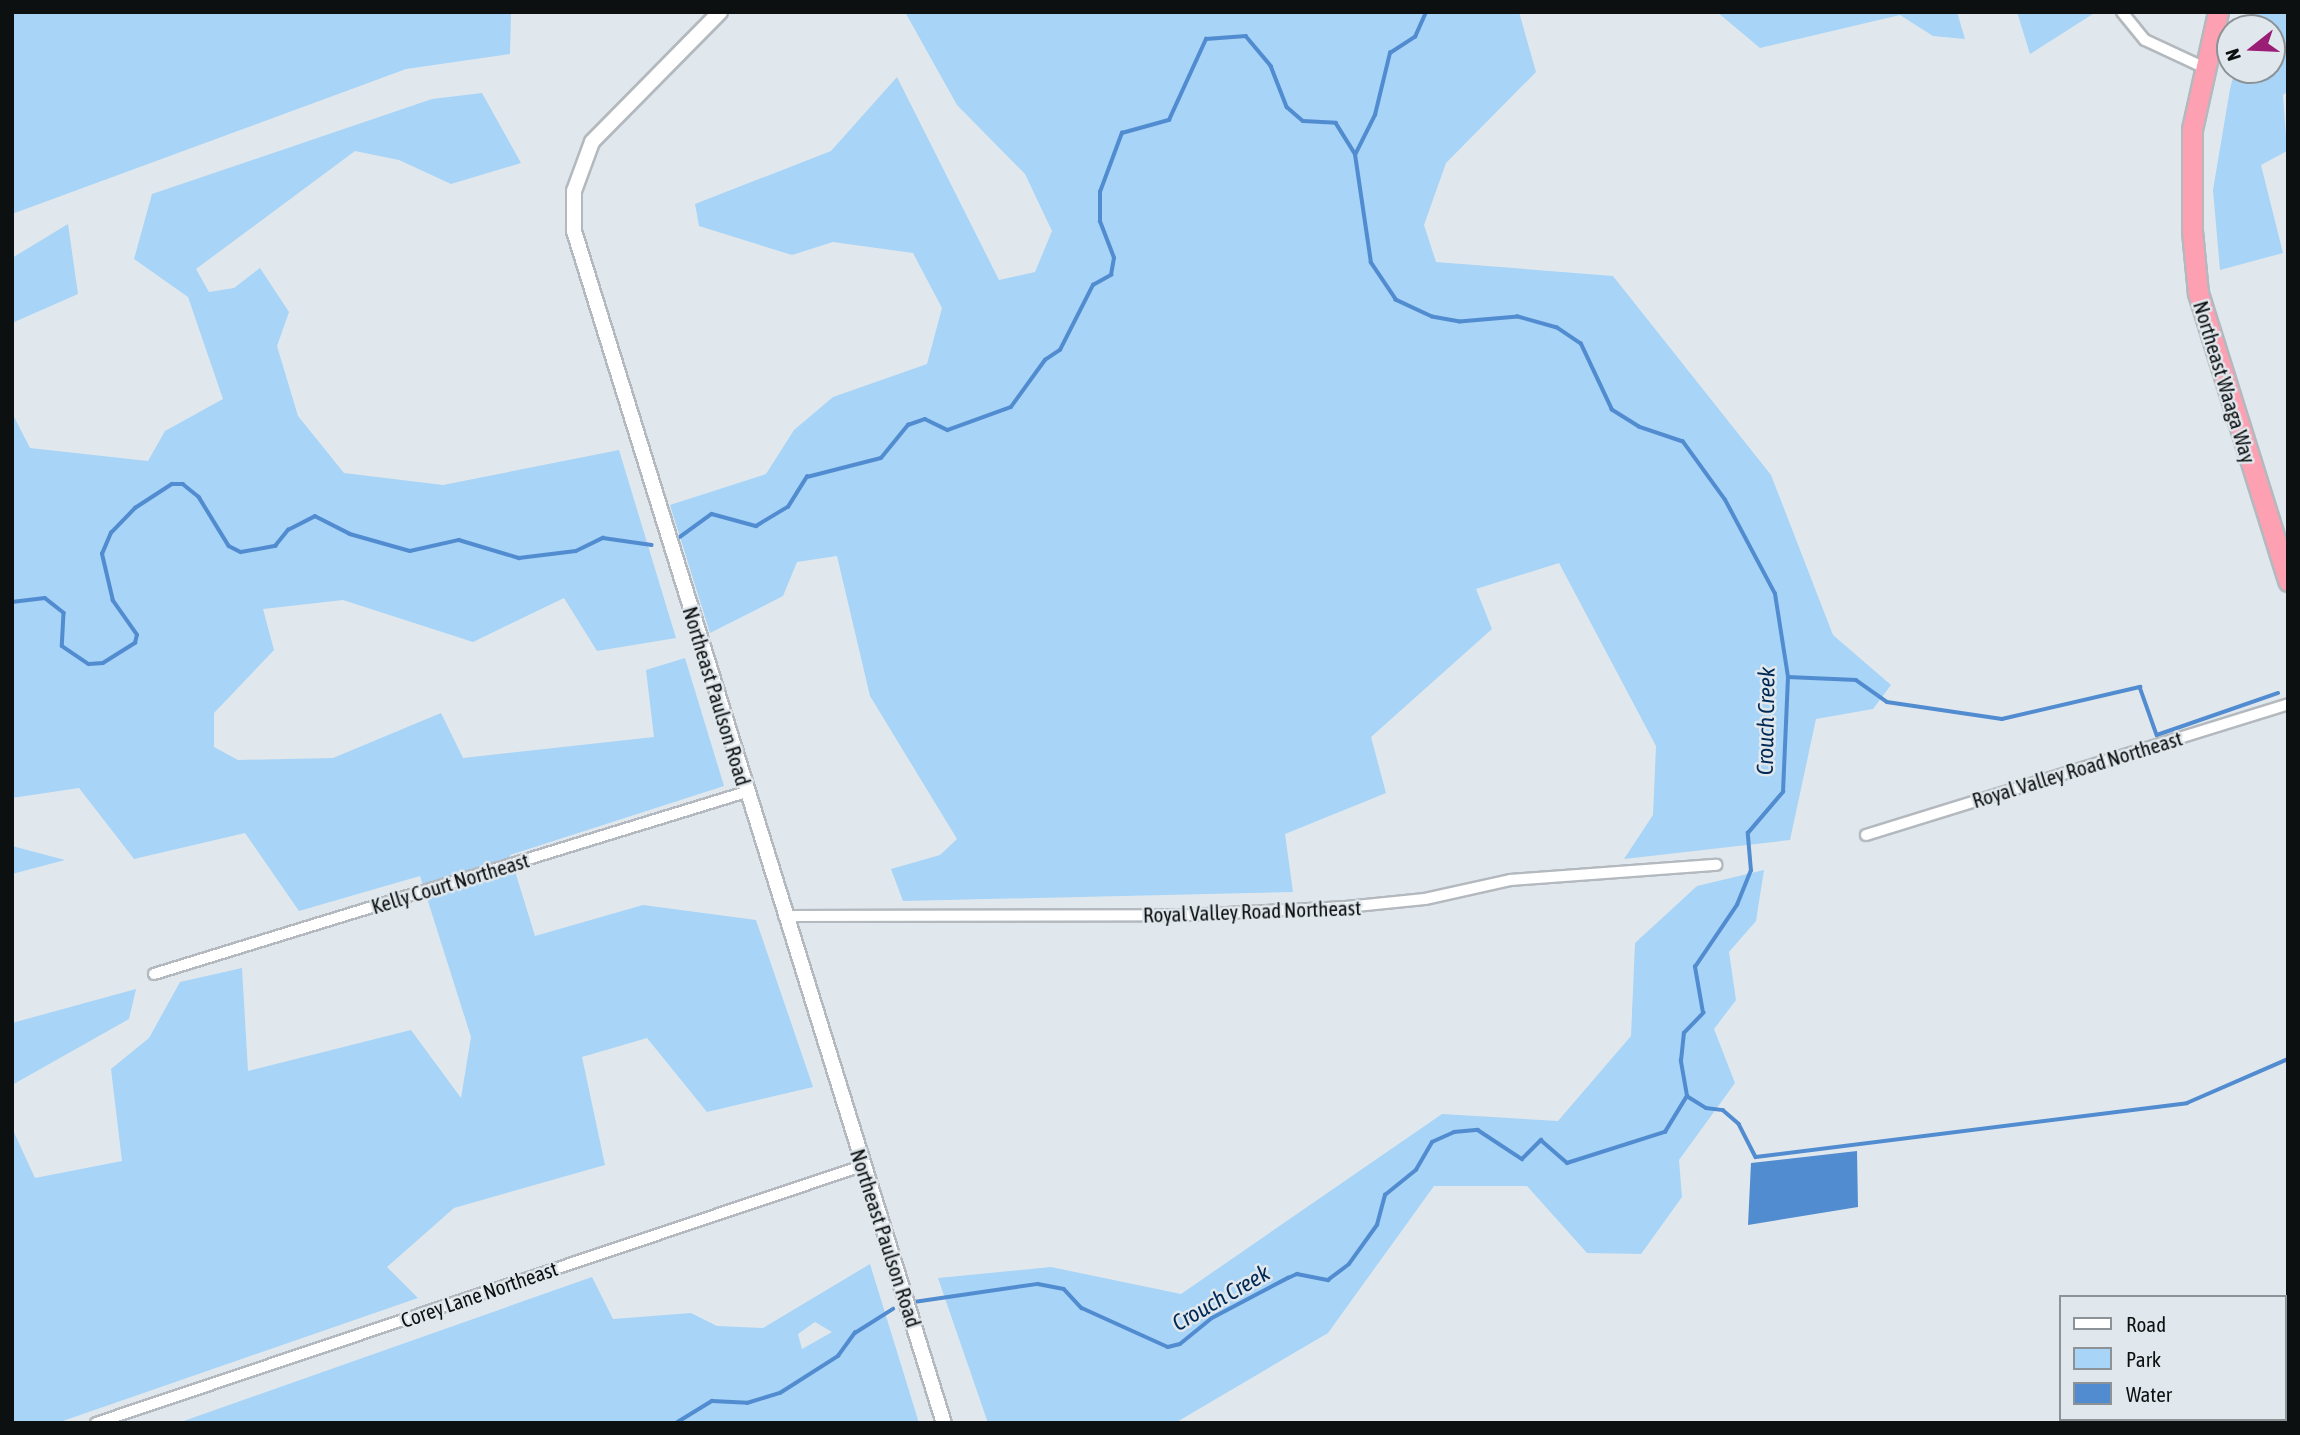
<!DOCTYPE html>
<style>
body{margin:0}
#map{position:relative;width:2300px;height:1435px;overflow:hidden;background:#e1e8ed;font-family:"Asap Condensed",sans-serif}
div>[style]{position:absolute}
.green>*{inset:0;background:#a7d4f7}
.water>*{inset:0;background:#528cd0}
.stream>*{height:3.5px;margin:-1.75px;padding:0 1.75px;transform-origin:1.75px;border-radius:1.75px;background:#528cd0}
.roads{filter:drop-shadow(2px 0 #b3b9be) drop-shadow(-2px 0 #b3b9be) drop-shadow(0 2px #b3b9be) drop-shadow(0 -2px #b3b9be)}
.minor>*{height:10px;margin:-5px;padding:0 5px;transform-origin:5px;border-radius:5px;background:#fff}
.tertiary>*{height:14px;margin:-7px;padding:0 7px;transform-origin:7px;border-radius:7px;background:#fff}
.trunk>*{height:19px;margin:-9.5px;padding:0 9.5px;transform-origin:9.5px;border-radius:9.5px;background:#fca0b2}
span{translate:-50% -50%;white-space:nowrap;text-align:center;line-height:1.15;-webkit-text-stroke:5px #e1e8ed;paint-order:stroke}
.street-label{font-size:21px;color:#0d1011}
.water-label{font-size:23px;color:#002955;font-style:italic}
.frame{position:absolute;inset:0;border:14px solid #0d1011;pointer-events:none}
.legend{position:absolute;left:2059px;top:1295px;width:228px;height:126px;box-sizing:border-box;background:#e1e8ed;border:2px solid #8c9295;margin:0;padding:9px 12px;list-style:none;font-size:21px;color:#0d1011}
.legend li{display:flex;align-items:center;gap:14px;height:35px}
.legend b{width:35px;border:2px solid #8c9295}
.north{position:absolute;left:2216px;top:14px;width:70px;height:70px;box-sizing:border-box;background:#e1e8ed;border:2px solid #8c9295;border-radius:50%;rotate:252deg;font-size:19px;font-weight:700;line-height:28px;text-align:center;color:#0d1011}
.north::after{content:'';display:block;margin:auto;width:24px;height:32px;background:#9a1e76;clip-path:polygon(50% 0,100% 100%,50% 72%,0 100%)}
</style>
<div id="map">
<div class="green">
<div style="clip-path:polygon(12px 12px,511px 12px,510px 54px,406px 69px,12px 214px)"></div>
<div style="clip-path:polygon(905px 12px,1519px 12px,1536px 72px,1446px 163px,1424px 225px,1436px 262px,1613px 276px,1771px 475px,1833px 635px,1891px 685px,1873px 709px,1816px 719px,1790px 840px,1624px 859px,1653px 815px,1656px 746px,1559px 563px,1476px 589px,1492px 629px,1371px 737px,1386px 793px,1285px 834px,1293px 892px,903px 901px,891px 869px,940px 855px,957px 839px,870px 696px,837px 556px,797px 562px,783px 596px,710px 633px,670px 505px,766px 474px,794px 430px,833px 397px,927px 364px,942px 308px,913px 253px,833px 242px,792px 255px,699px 226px,695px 204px,831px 151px,897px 77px,999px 280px,1035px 272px,1052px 231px,1025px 174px,957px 105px)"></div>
<div style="clip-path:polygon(1717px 12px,1957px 12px,1965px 39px,1933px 36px,1900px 15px,1760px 48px)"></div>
<div style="clip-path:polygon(2017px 12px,2096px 12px,2030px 54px)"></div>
<div style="clip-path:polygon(2251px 12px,2288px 12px,2288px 91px,2283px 95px,2287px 151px,2261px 165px,2283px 253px,2220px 270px,2213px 190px,2230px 89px,2235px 70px,2272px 70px,2272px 28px,2247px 28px)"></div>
<div style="clip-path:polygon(482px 93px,521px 163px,451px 184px,399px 160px,355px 151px,196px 269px,209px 292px,234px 288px,260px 268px,289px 312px,277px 346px,298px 416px,344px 473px,443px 485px,619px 450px,676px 638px,597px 651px,564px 598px,473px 642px,343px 600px,263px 609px,274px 650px,214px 713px,214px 747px,238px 760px,333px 758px,441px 713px,463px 758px,654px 737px,646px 670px,685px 658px,724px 786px,510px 855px,535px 936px,643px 905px,756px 920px,813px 1087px,707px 1112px,647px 1038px,582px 1057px,605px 1165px,454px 1208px,387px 1267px,418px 1298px,57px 1423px,12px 1423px,12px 1128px,35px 1178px,122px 1161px,111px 1069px,149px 1038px,180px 982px,242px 968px,248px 1071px,411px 1030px,461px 1098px,471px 1037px,420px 876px,299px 911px,245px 833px,134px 859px,79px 788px,12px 798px,12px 413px,30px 448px,148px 461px,165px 431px,223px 399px,188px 297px,134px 259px,152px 194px,432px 99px)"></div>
<div style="clip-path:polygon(68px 224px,78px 294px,12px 323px,12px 258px)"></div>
<div style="clip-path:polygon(12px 846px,65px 860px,12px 874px)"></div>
<div style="clip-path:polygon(1764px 870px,1756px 921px,1729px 952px,1736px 1000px,1714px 1029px,1735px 1083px,1679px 1160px,1682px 1197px,1641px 1254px,1587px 1253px,1527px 1186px,1434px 1186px,1328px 1333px,1175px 1423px,988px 1423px,938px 1278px,1051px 1267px,1181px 1294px,1442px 1114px,1558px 1121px,1631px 1036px,1635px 943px,1697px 886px)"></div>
<div style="clip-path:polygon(136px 989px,129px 1019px,12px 1085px,12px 1023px)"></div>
<div style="clip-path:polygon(evenodd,870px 1264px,919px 1423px,178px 1423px,592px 1277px,613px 1319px,691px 1313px,717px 1326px,763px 1328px,870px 1264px,815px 1322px,832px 1332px,802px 1349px,798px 1334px,815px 1322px)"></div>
</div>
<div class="water">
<div style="clip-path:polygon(1857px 1151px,1858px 1207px,1748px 1225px,1751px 1163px)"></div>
</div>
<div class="stream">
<div style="left:680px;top:537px;width:39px;rotate:-36deg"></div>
<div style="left:712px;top:514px;width:46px;rotate:15.3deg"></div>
<div style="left:756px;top:526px;width:37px;rotate:-31deg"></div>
<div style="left:788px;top:507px;width:36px;rotate:-58deg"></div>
<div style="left:807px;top:477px;width:76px;rotate:-14.4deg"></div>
<div style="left:881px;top:458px;width:43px;rotate:-50.7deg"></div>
<div style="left:908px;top:425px;width:18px;rotate:-19deg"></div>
<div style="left:925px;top:419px;width:25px;rotate:26deg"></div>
<div style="left:948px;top:430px;width:67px;rotate:-20.1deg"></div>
<div style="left:1011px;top:407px;width:58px;rotate:-54.1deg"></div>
<div style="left:1045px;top:360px;width:18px;rotate:-34deg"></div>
<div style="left:1060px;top:350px;width:73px;rotate:-63.1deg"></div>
<div style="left:1093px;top:285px;width:21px;rotate:-29deg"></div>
<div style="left:1111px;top:275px;width:17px;rotate:-80deg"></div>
<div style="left:1114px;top:258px;width:39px;rotate:-111deg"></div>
<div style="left:1100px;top:222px;width:30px;rotate:-90deg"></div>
<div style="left:1100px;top:192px;width:63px;rotate:-69.6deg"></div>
<div style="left:1122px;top:133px;width:49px;rotate:-15.5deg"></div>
<div style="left:1169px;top:120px;width:89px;rotate:-65.4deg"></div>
<div style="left:1206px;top:39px;width:40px;rotate:-4.3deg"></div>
<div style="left:1246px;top:36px;width:39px;rotate:50deg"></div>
<div style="left:1271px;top:66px;width:44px;rotate:68.7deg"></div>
<div style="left:1287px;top:107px;width:21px;rotate:41deg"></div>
<div style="left:1303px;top:121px;width:33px;rotate:3deg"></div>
<div style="left:1336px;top:123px;width:36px;rotate:58deg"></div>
<div style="left:12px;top:602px;width:33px;rotate:-7deg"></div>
<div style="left:45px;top:598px;width:24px;rotate:38deg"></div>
<div style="left:64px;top:613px;width:33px;rotate:93deg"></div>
<div style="left:62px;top:646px;width:32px;rotate:34deg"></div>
<div style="left:89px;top:664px;width:14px;rotate:-4deg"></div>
<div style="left:103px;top:663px;width:38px;rotate:-32deg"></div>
<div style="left:135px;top:643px;width:8px;rotate:-76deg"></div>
<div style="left:137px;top:635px;width:42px;rotate:-125.2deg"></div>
<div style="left:113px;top:601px;width:48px;rotate:-103.2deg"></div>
<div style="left:102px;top:554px;width:23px;rotate:-67deg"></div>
<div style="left:111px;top:533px;width:35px;rotate:-46deg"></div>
<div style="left:135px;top:508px;width:44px;rotate:-33deg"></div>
<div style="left:172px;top:484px;width:11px"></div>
<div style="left:183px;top:484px;width:21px;rotate:39deg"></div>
<div style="left:199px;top:497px;width:57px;rotate:58.5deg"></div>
<div style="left:229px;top:546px;width:13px;rotate:27deg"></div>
<div style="left:241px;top:552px;width:35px;rotate:-10deg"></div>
<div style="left:275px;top:546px;width:21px;rotate:-51deg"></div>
<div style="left:288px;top:530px;width:30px;rotate:-27deg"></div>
<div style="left:315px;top:516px;width:39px;rotate:27deg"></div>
<div style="left:350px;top:534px;width:62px;rotate:15.8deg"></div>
<div style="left:410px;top:551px;width:50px;rotate:-12.7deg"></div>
<div style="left:459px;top:540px;width:63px;rotate:16.7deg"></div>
<div style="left:519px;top:558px;width:57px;rotate:-7deg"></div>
<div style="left:576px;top:551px;width:30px;rotate:-26deg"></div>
<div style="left:603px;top:538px;width:49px;rotate:8.1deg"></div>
<div style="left:1788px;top:677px;width:68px;rotate:2.5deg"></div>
<div style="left:1856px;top:680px;width:38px;rotate:35deg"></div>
<div style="left:1887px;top:702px;width:116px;rotate:8.4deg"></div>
<div style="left:2002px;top:719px;width:142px;rotate:-13.1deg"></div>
<div style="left:2140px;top:687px;width:51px;rotate:70.5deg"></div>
<div style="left:2157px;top:735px;width:128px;rotate:-19.1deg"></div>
<div style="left:1687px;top:1096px;width:22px;rotate:32deg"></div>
<div style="left:1706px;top:1108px;width:17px;rotate:7deg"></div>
<div style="left:1723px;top:1110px;width:21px;rotate:41deg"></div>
<div style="left:1739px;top:1124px;width:37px;rotate:63deg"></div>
<div style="left:1756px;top:1157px;width:434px;rotate:-7.1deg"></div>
<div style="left:2187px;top:1103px;width:110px;rotate:-23.5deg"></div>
<div style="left:914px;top:1302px;width:125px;rotate:-8.3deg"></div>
<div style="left:1038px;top:1284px;width:26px;rotate:11deg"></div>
<div style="left:1064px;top:1289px;width:26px;rotate:47deg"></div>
<div style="left:1082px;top:1308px;width:94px;rotate:24.4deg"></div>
<div style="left:1168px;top:1347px;width:12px;rotate:-14deg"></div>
<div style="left:1180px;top:1344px;width:41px;rotate:-39.1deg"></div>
<div style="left:1212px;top:1318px;width:86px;rotate:-27.8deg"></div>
<div style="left:1288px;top:1278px;width:10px;rotate:-24deg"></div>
<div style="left:1297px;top:1274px;width:32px;rotate:11deg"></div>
<div style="left:1328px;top:1280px;width:26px;rotate:-37deg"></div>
<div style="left:1349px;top:1264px;width:48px;rotate:-54.3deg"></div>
<div style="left:1377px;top:1225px;width:31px;rotate:-75deg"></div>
<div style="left:1385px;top:1195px;width:40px;rotate:-39deg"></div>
<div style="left:1416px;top:1170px;width:32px;rotate:-60deg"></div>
<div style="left:1432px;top:1142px;width:24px;rotate:-24deg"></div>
<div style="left:1454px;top:1132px;width:24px;rotate:-5deg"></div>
<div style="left:1478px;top:1130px;width:53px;rotate:33.4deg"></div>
<div style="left:1522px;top:1159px;width:27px;rotate:-45deg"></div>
<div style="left:1541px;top:1140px;width:35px;rotate:41deg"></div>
<div style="left:1567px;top:1163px;width:103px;rotate:-17.6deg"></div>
<div style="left:1665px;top:1132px;width:42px;rotate:-58.6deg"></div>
<div style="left:1687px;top:1096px;width:36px;rotate:-100deg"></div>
<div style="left:1681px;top:1061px;width:28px;rotate:-84deg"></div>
<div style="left:1684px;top:1033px;width:28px;rotate:-46deg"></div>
<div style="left:1703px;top:1013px;width:47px;rotate:-99.9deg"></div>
<div style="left:1695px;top:967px;width:75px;rotate:-55.9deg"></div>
<div style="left:1737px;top:905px;width:37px;rotate:-68deg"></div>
<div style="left:1751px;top:871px;width:38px;rotate:-95deg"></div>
<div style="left:1748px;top:833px;width:54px;rotate:-49.5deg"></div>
<div style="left:1783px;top:792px;width:115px;rotate:-87.5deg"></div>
<div style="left:1788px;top:677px;width:84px;rotate:-98.9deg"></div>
<div style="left:1775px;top:594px;width:106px;rotate:-118deg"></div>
<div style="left:1725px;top:500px;width:72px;rotate:-125.9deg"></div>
<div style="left:1683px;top:442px;width:46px;rotate:-161.2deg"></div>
<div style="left:1639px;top:427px;width:32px;rotate:-148deg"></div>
<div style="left:1612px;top:410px;width:73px;rotate:-115.2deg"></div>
<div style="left:1581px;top:344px;width:29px;rotate:-146deg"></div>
<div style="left:1557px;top:328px;width:41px;rotate:-164.2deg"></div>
<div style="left:1518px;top:317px;width:58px;rotate:175.1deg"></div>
<div style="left:1460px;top:322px;width:28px;rotate:-170deg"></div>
<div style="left:1432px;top:317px;width:40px;rotate:-155deg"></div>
<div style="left:1396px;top:300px;width:45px;rotate:-124deg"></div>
<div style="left:1371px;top:263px;width:109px;rotate:-98.4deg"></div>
<div style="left:1355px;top:155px;width:45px;rotate:-63.4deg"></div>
<div style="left:1375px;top:115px;width:64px;rotate:-76.4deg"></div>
<div style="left:1390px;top:53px;width:30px;rotate:-33deg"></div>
<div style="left:1415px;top:37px;width:27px;rotate:-66deg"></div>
<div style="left:676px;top:1423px;width:42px;rotate:-31.4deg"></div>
<div style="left:712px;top:1401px;width:35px;rotate:3deg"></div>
<div style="left:747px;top:1403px;width:34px;rotate:-17deg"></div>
<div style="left:780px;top:1393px;width:69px;rotate:-32.5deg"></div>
<div style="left:838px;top:1356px;width:29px;rotate:-54deg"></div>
<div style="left:855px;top:1333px;width:45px;rotate:-32.3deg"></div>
</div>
<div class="roads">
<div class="minor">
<div style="left:2122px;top:12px;width:36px;rotate:51deg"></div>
<div style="left:2145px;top:40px;width:64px;rotate:25deg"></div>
<div style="left:1866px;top:835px;width:442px;rotate:-17.2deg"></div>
<div style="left:784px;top:916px;width:403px;rotate:-0.1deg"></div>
<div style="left:1187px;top:915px;width:159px;rotate:-2.9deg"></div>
<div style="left:1346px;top:907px;width:79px;rotate:-5.8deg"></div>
<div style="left:1425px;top:899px;width:87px;rotate:-12.6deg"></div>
<div style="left:1510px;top:880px;width:207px;rotate:-4.2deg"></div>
<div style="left:154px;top:974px;width:619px;rotate:-17.09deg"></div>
<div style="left:96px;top:1423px;width:808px;rotate:-18.55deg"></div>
</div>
<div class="tertiary">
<div style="left:720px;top:12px;width:182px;rotate:134.6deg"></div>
<div style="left:592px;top:142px;width:52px;rotate:110.2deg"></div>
<div style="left:574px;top:191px;width:40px;rotate:90deg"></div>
<div style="left:574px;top:231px;width:1248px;rotate:72.76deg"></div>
</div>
<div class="trunk">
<div style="left:2218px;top:12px;width:120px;rotate:102.5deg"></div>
<div style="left:2192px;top:129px;width:102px;rotate:90deg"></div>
<div style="left:2192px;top:231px;width:62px;rotate:84.5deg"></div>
<div style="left:2198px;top:293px;width:302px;rotate:72.6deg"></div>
</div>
</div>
<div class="street-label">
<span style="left:2225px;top:382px;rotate:73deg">Northeast Waaga Way</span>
<span style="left:717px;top:696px;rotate:73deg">Northeast Paulson Road</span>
<span style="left:2077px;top:769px;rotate:-17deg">Royal Valley Road Northeast</span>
<span style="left:450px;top:883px;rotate:-17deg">Kelly Court Northeast</span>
<span style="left:1252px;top:911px;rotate:-2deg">Royal Valley Road Northeast</span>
<span style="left:886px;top:1238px;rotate:72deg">Northeast Paulson Road</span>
<span style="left:479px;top:1294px;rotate:-19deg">Corey Lane Northeast</span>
</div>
<div class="water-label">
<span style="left:1766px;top:721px;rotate:-89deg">Crouch Creek</span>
<span style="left:1221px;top:1298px;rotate:-30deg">Crouch Creek</span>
</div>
<div class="frame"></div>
<ul class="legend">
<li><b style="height:9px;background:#fff"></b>Road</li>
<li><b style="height:19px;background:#a7d4f7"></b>Park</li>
<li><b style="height:19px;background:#528cd0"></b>Water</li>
</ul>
<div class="north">N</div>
</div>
